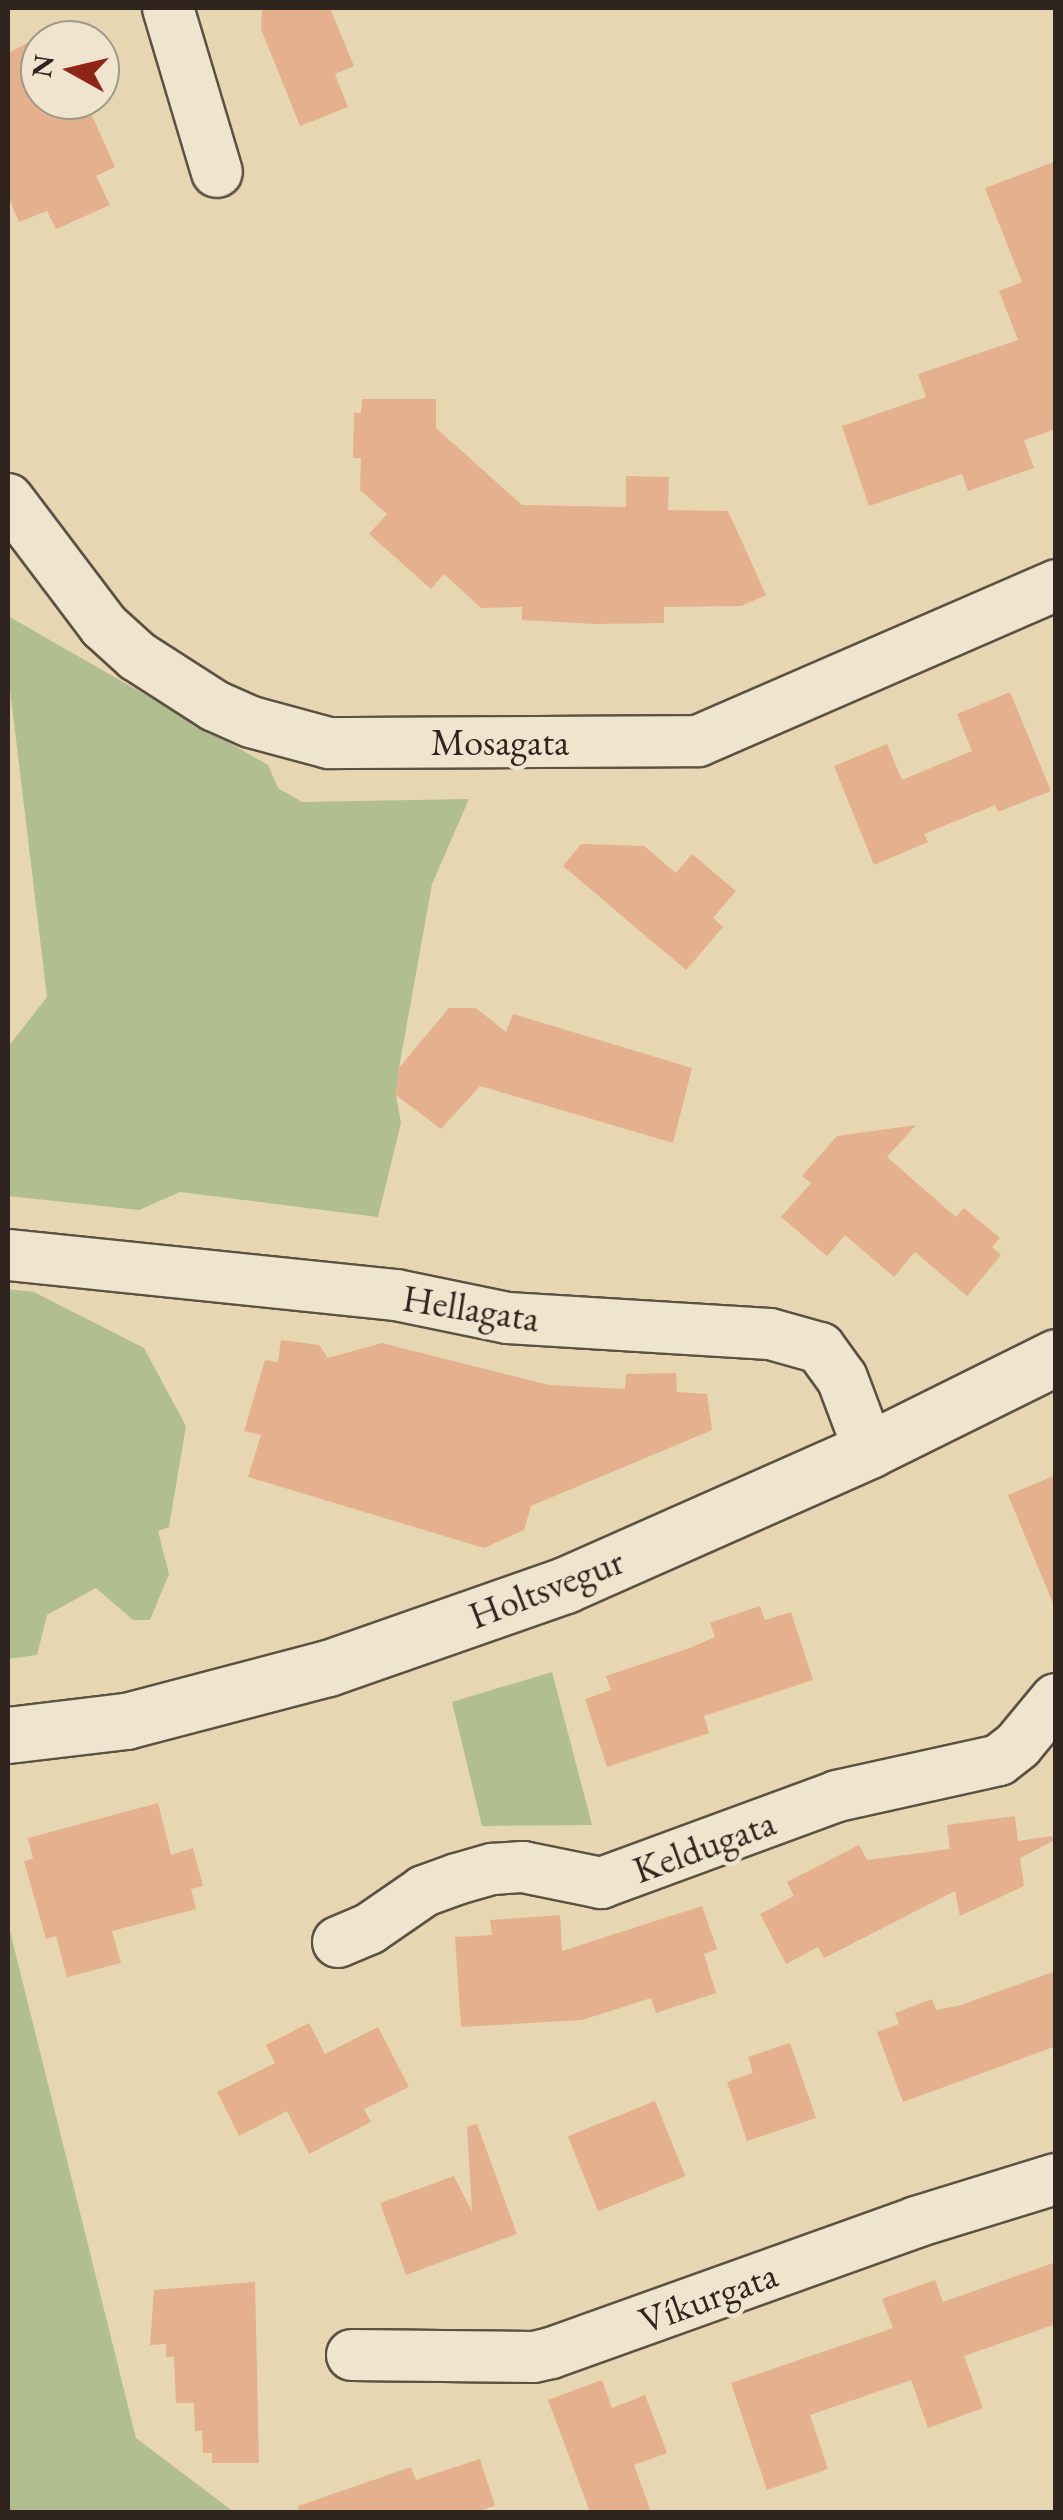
<!DOCTYPE html>
<meta charset="utf-8">
<style>
body{margin:0}
#map{position:relative;width:1063px;height:2520px;overflow:hidden;background:#e7d6b2;font-family:"EB Garamond",serif}
div>[style]{position:absolute}
.green>*{inset:0;background:#b1bf90}
.building>*{inset:0;background:#e5b08e;transform-origin:0 0}
.roads{filter:drop-shadow(2px 0 #5d5143) drop-shadow(-2px 0 #5d5143) drop-shadow(0 2px #5d5143) drop-shadow(0 -2px #5d5143)}
.street>*{height:50px;margin:-25px;padding:0 25px;transform-origin:25px;border-radius:25px;background:#efe4cd}
.secondary>*{height:55px;margin:-27.5px;padding:0 27.5px;transform-origin:27.5px;border-radius:27.5px;background:#efe4cd}
span{translate:-50% -50%;white-space:nowrap;text-align:center;line-height:1.15;-webkit-text-stroke:9px #efe4cd;paint-order:stroke}
.street-label{font-size:38px;color:#2f251e}
.frame{position:absolute;inset:0;border:10px solid #2f251e;pointer-events:none}
.north{position:absolute;left:20px;top:20px;width:100px;height:100px;box-sizing:border-box;background:#efe4cd;border:2px solid #a29887;border-radius:50%;rotate:278deg;font-size:28px;font-weight:700;line-height:40px;text-align:center;color:#2f251e}
.north::after{content:'';display:block;margin:auto;width:35px;height:45px;background:#8f2418;clip-path:polygon(50% 0,100% 100%,50% 72%,0 100%)}
</style>
<div id="map">
<div class="green">
<div style="clip-path:polygon(8px 616px,268px 765px,278px 788px,302px 802px,469px 799px,432px 884px,399px 1068px,396px 1095px,401px 1123px,378px 1217px,180px 1192px,139px 1210px,8px 1196px,8px 1047px,47px 997px,8px 673px)"></div>
<div style="clip-path:polygon(8px 1289px,34px 1292px,144px 1348px,186px 1426px,169px 1527px,158px 1531px,169px 1574px,150px 1620px,133px 1620px,96px 1588px,47px 1615px,37px 1655px,8px 1659px)"></div>
<div style="clip-path:polygon(552px 1672px,592px 1825px,482px 1826px,452px 1702px)"></div>
<div style="clip-path:polygon(8px 1923px,136px 2438px,234px 2512px,8px 2512px)"></div>
</div>
<div class="building">
<div style="clip-path:polygon(262px 8px,330px 8px,354px 66px,335px 74px,348px 107px,300px 126px,261px 29px)"></div>
<div style="clip-path:polygon(51px 31px,56px 40px,40px 40px,40px 100px,85px 100px,115px 167px,96px 176px,110px 205px,56px 229px,47px 211px,19px 222px,8px 196px,8px 53px)"></div>
<div style="clip-path:polygon(1056px 161px,1056px 429px,1024px 440px,1034px 468px,968px 491px,962px 474px,869px 506px,842px 426px,926px 397px,918px 374px,1018px 340px,999px 291px,1022px 282px,985px 188px)"></div>
<div style="clip-path:polygon(362px 399px,436px 399px,436px 428px,522px 505px,626px 507px,626px 476px,669px 477px,668px 510px,728px 511px,766px 595px,741px 606px,664px 607px,664px 623px,595px 624px,522px 620px,522px 607px,481px 608px,444px 574px,431px 589px,369px 534px,387px 514px,360px 490px,361px 458px,353px 458px,354px 413px,361px 413px)"></div>
<div style="clip-path:polygon(1010px 692px,1051px 791px,998px 812px,995px 805px,924px 834px,928px 842px,874px 865px,834px 766px,887px 744px,902px 780px,972px 751px,957px 714px)"></div>
<div style="clip-path:polygon(581px 844px,644px 846px,676px 873px,692px 854px,736px 891px,713px 918px,723px 927px,686px 970px,563px 866px)"></div>
<div style="clip-path:polygon(449px 1008px,476px 1008px,506px 1032px,513px 1014px,692px 1068px,673px 1143px,480px 1086px,441px 1129px,396px 1095px,399px 1068px)"></div>
<div style="clip-path:polygon(916px 1125px,887px 1157px,956px 1217px,964px 1208px,1000px 1238px,992px 1247px,1001px 1255px,967px 1296px,915px 1252px,894px 1277px,845px 1235px,827px 1256px,781px 1217px,811px 1183px,802px 1176px,837px 1136px)"></div>
<div style="clip-path:polygon(281px 1340px,319px 1345px,328px 1358px,382px 1343px,549px 1385px,625px 1389px,626px 1374px,676px 1373px,677px 1392px,707px 1394px,712px 1430px,531px 1506px,524px 1530px,484px 1548px,248px 1477px,261px 1435px,244px 1431px,265px 1360px,278px 1362px)"></div>
<div style="clip-path:polygon(1056px 1475px,1056px 1608px,1055px 1608px,1008px 1495px)"></div>
<div style="clip-path:polygon(760px 1606px,765px 1620px,791px 1612px,813px 1680px,704px 1716px,709px 1733px,607px 1767px,585px 1699px,611px 1690px,606px 1676px,690px 1648px,715px 1637px,710px 1623px)"></div>
<div style="clip-path:polygon(158px 1803px,171px 1855px,193px 1848px,203px 1886px,191px 1889px,196px 1909px,112px 1931px,121px 1963px,67px 1977px,56px 1936px,46px 1939px,24px 1861px,33px 1859px,28px 1838px)"></div>
<div style="clip-path:polygon(1015px 1816px,1018px 1841px,1052px 1836px,1053px 1841px,1020px 1858px,1024px 1886px,960px 1916px,955px 1891px,824px 1958px,818px 1947px,786px 1964px,760px 1914px,794px 1896px,787px 1882px,859px 1845px,867px 1860px,950px 1849px,947px 1825px)"></div>
<div style="clip-path:polygon(702px 1906px,717px 1949px,704px 1954px,716px 1993px,656px 2013px,651px 1998px,582px 2020px,461px 2027px,455px 1937px,492px 1935px,490px 1920px,560px 1915px,562px 1951px)"></div>
<div style="clip-path:polygon(1056px 1971px,1056px 2046px,903px 2102px,877px 2032px,899px 2024px,895px 2013px,932px 1999px,936px 2010px,958px 2006px)"></div>
<div style="clip-path:polygon(309px 2023px,325px 2054px,378px 2027px,409px 2087px,364px 2109px,371px 2122px,309px 2154px,287px 2111px,239px 2136px,217px 2092px,275px 2063px,266px 2045px)"></div>
<div style="clip-path:polygon(790px 2043px,816px 2118px,747px 2141px,727px 2082px,753px 2073px,748px 2057px)"></div>
<div style="left:655px;top:2101px;width:81px;height:94px;rotate:68deg"></div>
<div style="clip-path:polygon(477px 2124px,517px 2234px,406px 2275px,380px 2203px,454px 2176px,472px 2212px,467px 2127px)"></div>
<div style="clip-path:polygon(1056px 2262px,1056px 2324px,964px 2356px,983px 2408px,928px 2428px,911px 2380px,810px 2415px,828px 2469px,767px 2490px,731px 2383px,893px 2328px,882px 2299px,935px 2280px,943px 2302px)"></div>
<div style="clip-path:polygon(255px 2282px,259px 2463px,212px 2463px,212px 2453px,203px 2453px,202px 2431px,195px 2431px,194px 2403px,176px 2403px,174px 2357px,166px 2357px,166px 2344px,150px 2345px,154px 2290px)"></div>
<div style="clip-path:polygon(602px 2380px,612px 2408px,645px 2395px,660px 2434px,667px 2453px,634px 2465px,651px 2512px,590px 2512px,548px 2400px)"></div>
<div style="clip-path:polygon(480px 2459px,495px 2506px,475px 2512px,299px 2512px,298px 2506px,411px 2467px,416px 2480px)"></div>
</div>
<div class="roads">
<div class="street">
<div style="left:168px;top:8px;width:171px;rotate:73.4deg"></div>
<div style="left:8px;top:499px;width:159px;rotate:52.9deg"></div>
<div style="left:104px;top:626px;width:45px;rotate:42.3deg"></div>
<div style="left:137px;top:656px;width:93px;rotate:32.7deg"></div>
<div style="left:215px;top:706px;width:39px;rotate:24deg"></div>
<div style="left:251px;top:722px;width:81px;rotate:15.1deg"></div>
<div style="left:329px;top:743px;width:369px;rotate:-0.3deg"></div>
<div style="left:698px;top:741px;width:391px;rotate:-23.5deg"></div>
<div style="left:8px;top:1255px;width:390px;rotate:5.9deg"></div>
<div style="left:396px;top:1295px;width:114px;rotate:11.6deg"></div>
<div style="left:508px;top:1318px;width:262px;rotate:3.5deg"></div>
<div style="left:770px;top:1334px;width:52px;rotate:15.6deg"></div>
<div style="left:820px;top:1348px;width:37px;rotate:54deg"></div>
<div style="left:842px;top:1378px;width:77px;rotate:69.4deg"></div>
<div style="left:338px;top:1942px;width:34px;rotate:-23deg"></div>
<div style="left:369px;top:1929px;width:67px;rotate:-34.6deg"></div>
<div style="left:424px;top:1891px;width:35px;rotate:-20deg"></div>
<div style="left:457px;top:1879px;width:37px;rotate:-16deg"></div>
<div style="left:493px;top:1869px;width:30px;rotate:-4deg"></div>
<div style="left:523px;top:1867px;width:80px;rotate:11.6deg"></div>
<div style="left:601px;top:1883px;width:252px;rotate:-20.2deg"></div>
<div style="left:837px;top:1796px;width:166px;rotate:-12.5deg"></div>
<div style="left:999px;top:1760px;width:24px;rotate:-38deg"></div>
<div style="left:1018px;top:1745px;width:60px;rotate:-50.4deg"></div>
<div style="left:352px;top:2355px;width:182px;rotate:0.6deg"></div>
<div style="left:534px;top:2357px;width:17px;rotate:-13deg"></div>
<div style="left:551px;top:2353px;width:388px;rotate:-19.7deg"></div>
<div style="left:916px;top:2222px;width:146px;rotate:-17.1deg"></div>
</div>
<div class="secondary">
<div style="left:8px;top:1735px;width:119px;rotate:-6.8deg"></div>
<div style="left:126px;top:1721px;width:209px;rotate:-14.7deg"></div>
<div style="left:328px;top:1668px;width:251px;rotate:-19.3deg"></div>
<div style="left:565px;top:1585px;width:333px;rotate:-23.9deg"></div>
<div style="left:869px;top:1450px;width:209px;rotate:-26.4deg"></div>
</div>
</div>
<div class="street-label">
<span style="left:500px;top:742px">Mosagata</span>
<span style="left:471px;top:1308px;rotate:9deg">Hellagata</span>
<span style="left:546px;top:1588px;rotate:-21deg">Holtsvegur</span>
<span style="left:704px;top:1846px;rotate:-20deg">Keldugata</span>
<span style="left:708px;top:2297px;rotate:-20deg">Víkurgata</span>
</div>
<div class="frame"></div>
<div class="north">N</div>
</div>
